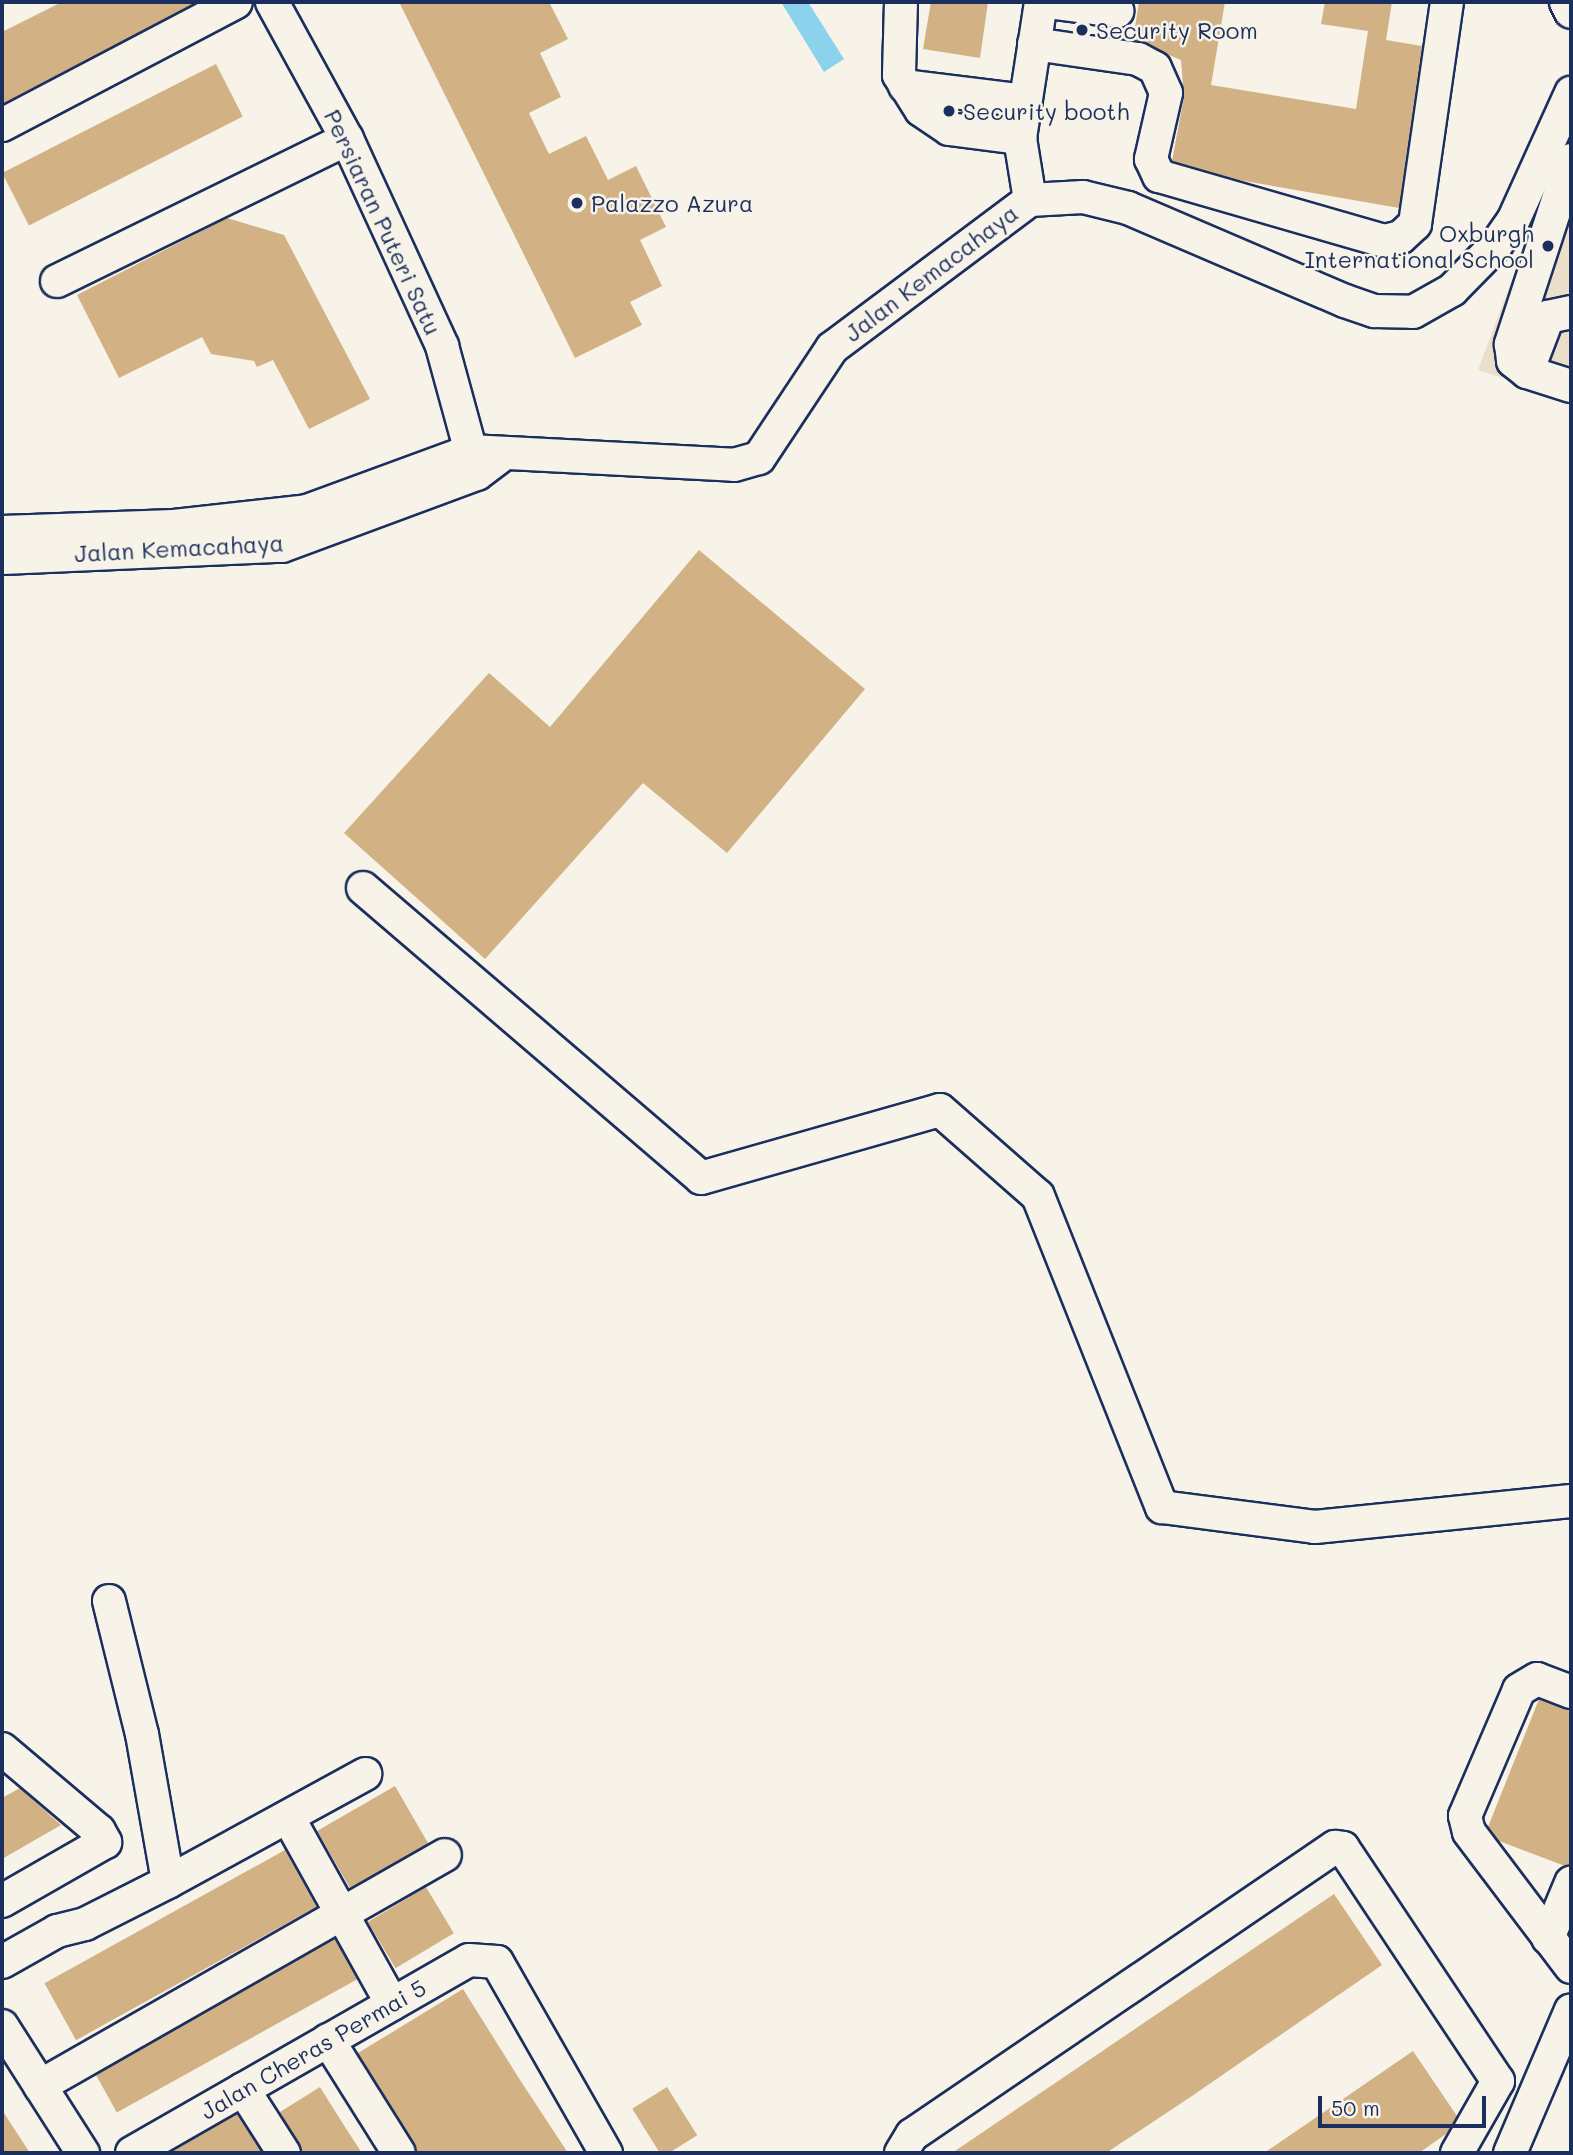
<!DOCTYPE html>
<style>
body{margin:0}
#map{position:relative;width:1573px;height:2155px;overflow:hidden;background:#f7f3e8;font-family:Mali,sans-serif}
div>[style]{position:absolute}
.built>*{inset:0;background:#ecdfca}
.water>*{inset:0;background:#8bd3ec}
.building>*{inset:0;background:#d2b185;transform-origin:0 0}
.roads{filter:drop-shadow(2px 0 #1b2f5e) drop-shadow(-2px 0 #1b2f5e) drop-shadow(0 2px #1b2f5e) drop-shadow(0 -2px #1b2f5e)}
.minor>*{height:32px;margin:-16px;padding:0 16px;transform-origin:16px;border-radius:16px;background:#f7f3e8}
.dots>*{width:19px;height:19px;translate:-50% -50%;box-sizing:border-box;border:4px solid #f7f3e8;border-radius:50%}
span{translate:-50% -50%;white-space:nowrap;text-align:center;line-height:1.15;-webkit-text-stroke:5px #f7f3e8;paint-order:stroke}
.poi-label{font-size:23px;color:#1b2f5e}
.left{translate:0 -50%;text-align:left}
.right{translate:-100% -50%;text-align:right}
.street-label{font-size:23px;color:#1b2f5e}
.frame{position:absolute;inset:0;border:4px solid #1b2f5e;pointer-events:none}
.scale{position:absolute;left:1318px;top:2096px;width:168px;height:32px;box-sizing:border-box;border:4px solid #1b2f5e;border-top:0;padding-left:9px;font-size:21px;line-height:24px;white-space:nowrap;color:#1b2f5e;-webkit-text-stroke:5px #f7f3e8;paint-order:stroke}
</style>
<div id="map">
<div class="built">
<div style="clip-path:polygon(1571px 122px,1571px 400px,1478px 370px)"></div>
</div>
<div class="water">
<div style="clip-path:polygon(781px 2px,808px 2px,844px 59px,824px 72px)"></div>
</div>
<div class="building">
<div style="clip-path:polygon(62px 2px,197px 2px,2px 104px,2px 32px)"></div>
<div style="clip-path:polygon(399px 2px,549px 2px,568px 39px,540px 53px,561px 97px,529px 113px,549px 154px,586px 136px,608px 180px,636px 166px,666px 227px,640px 240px,662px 286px,630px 302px,642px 325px,575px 358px)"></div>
<div style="clip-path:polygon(931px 2px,988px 2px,980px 58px,923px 49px)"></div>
<div style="clip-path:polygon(1139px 2px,1225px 2px,1211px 85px,1356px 109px,1368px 31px,1321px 24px,1325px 2px,1392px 2px,1386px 40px,1422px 46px,1399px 208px,1239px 180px,1172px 161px,1184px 97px,1181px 60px,1133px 40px)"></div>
<div style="left:216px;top:64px;width:59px;height:240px;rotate:63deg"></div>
<div style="clip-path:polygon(227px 218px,284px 235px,370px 399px,309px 429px,273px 360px,257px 367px,254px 361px,211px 354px,202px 337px,119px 378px,77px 295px)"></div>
<div style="clip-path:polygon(699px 550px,865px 689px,727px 853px,643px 783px,485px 959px,344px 833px,489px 673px,550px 727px)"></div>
<div style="clip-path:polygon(1539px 1699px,1571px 1711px,1571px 1865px,1565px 1866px,1499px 1841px,1488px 1827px)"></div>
<div style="left:395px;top:1786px;width:67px;height:90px;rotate:60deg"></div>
<div style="clip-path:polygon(20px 1788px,61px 1825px,2px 1859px,2px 1798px)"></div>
<div style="left:285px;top:1850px;width:65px;height:275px;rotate:61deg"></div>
<div style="left:426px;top:1887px;width:54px;height:68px;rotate:59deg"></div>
<div style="clip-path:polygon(1334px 1894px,1382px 1965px,1189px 2098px,1106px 2153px,952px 2153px)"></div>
<div style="left:335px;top:1939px;width:46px;height:275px;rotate:61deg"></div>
<div style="clip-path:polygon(463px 1989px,520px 2080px,568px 2153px,418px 2153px,358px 2053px)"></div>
<div style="clip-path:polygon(1413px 2051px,1457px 2116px,1446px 2134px,1419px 2153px,1264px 2153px)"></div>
<div style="clip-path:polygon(320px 2087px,345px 2127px,362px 2153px,302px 2153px,280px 2112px)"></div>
<div style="left:667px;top:2087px;width:57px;height:41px;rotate:58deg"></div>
<div style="clip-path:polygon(2px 2110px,30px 2153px,2px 2153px)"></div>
<div style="clip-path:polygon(237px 2114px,262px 2153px,169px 2153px)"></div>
</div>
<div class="roads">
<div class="minor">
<div style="left:272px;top:2px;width:156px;rotate:61.3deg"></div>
<div style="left:347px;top:139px;width:228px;rotate:65.3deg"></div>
<div style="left:442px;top:346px;width:129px;rotate:74.7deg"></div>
<div style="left:901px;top:2px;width:73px;rotate:91.6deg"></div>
<div style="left:899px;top:75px;width:41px;rotate:57.8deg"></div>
<div style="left:921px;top:110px;width:34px;rotate:34deg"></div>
<div style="left:949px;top:129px;width:72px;rotate:7.2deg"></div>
<div style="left:1047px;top:2px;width:71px;rotate:7.3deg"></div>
<div style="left:1566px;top:2px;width:11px;rotate:63deg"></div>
<div style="left:1034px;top:44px;width:105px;rotate:8.2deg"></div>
<div style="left:1138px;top:59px;width:19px;rotate:28deg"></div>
<div style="left:1155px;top:68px;width:27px;rotate:66deg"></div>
<div style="left:1166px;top:93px;width:68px;rotate:102.8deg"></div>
<div style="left:1151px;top:159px;width:19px;rotate:65deg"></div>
<div style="left:1159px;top:176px;width:234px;rotate:16.1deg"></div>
<div style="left:1384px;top:241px;width:17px;rotate:-13deg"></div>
<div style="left:1401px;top:237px;width:19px;rotate:-43deg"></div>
<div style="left:1415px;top:224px;width:224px;rotate:-81.8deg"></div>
<div style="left:905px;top:86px;width:121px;rotate:7.1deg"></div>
<div style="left:2px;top:125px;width:264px;rotate:-27.7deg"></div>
<div style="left:1571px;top:160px;width:194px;rotate:108.1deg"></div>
<div style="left:1511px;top:344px;width:17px;rotate:83deg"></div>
<div style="left:1513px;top:361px;width:18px;rotate:38deg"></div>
<div style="left:1527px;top:372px;width:46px;rotate:17.7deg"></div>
<div style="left:1030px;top:200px;width:63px;rotate:-99.2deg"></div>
<div style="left:1020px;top:138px;width:138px;rotate:-81.2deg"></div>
<div style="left:57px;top:281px;width:323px;rotate:-26.1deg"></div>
<div style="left:1527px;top:372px;width:59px;rotate:-69.1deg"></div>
<div style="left:1548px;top:317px;width:24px;rotate:-12deg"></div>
<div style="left:2px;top:532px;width:172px;rotate:-2deg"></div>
<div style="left:174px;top:526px;width:134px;rotate:-6.4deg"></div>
<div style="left:307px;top:511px;width:174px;rotate:-20.2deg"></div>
<div style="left:470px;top:451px;width:264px;rotate:3deg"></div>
<div style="left:734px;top:465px;width:26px;rotate:-16deg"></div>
<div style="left:759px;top:458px;width:132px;rotate:-56.4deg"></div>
<div style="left:832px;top:348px;width:247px;rotate:-36.8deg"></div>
<div style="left:1030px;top:200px;width:53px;rotate:-3.2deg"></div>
<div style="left:1083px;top:197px;width:46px;rotate:13.7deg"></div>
<div style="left:1128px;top:208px;width:236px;rotate:23.2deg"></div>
<div style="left:1345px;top:301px;width:31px;rotate:19deg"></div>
<div style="left:1374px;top:311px;width:39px;rotate:1deg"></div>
<div style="left:1413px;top:312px;width:45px;rotate:-29.4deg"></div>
<div style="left:1452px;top:290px;width:63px;rotate:-45.6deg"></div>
<div style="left:1496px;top:245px;width:29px;rotate:-55deg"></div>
<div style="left:1513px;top:221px;width:141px;rotate:-65.6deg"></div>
<div style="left:2px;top:558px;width:280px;rotate:-2.5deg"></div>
<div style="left:282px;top:546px;width:208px;rotate:-20.3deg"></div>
<div style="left:477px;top:474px;width:34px;rotate:-37deg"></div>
<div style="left:363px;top:888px;width:445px;rotate:40.6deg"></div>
<div style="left:701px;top:1178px;width:248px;rotate:-15.9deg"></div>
<div style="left:940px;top:1110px;width:130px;rotate:41.3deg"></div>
<div style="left:1038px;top:1196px;width:335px;rotate:68.3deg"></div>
<div style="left:1162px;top:1507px;width:154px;rotate:7.4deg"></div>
<div style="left:1315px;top:1527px;width:257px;rotate:-5.8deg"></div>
<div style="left:109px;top:1601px;width:137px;rotate:76.1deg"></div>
<div style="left:142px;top:1734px;width:150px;rotate:80deg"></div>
<div style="left:1571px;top:1692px;width:36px;rotate:-159deg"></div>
<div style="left:1537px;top:1679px;width:21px;rotate:149deg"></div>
<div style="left:1519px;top:1690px;width:137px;rotate:113.2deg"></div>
<div style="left:1465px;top:1816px;width:16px;rotate:76deg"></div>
<div style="left:1469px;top:1832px;width:169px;rotate:52.9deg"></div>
<div style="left:2px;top:1749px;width:127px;rotate:40.2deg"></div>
<div style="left:99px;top:1831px;width:13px;rotate:61deg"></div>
<div style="left:105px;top:1842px;width:119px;rotate:150.2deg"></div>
<div style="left:288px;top:1817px;width:214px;rotate:60.9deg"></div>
<div style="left:1548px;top:1938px;width:60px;rotate:-67.3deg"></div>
<div style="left:2px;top:1962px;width:63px;rotate:-29.4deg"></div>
<div style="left:57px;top:1931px;width:29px;rotate:-14deg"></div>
<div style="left:85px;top:1924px;width:93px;rotate:-26.8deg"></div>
<div style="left:168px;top:1882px;width:225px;rotate:-28.7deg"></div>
<div style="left:2px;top:2026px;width:151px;rotate:57.5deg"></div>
<div style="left:328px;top:2040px;width:133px;rotate:57.9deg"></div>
<div style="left:40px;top:2086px;width:466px;rotate:-29.7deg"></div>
<div style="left:243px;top:2089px;width:76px;rotate:57.4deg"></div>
<div style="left:132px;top:2153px;width:388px;rotate:-29.8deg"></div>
<div style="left:469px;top:1960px;width:28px;rotate:4deg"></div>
<div style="left:497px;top:1962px;width:220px;rotate:60.3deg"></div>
<div style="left:901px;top:2153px;width:21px;rotate:-59deg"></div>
<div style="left:912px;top:2135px;width:512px;rotate:-34.25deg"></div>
<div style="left:1335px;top:1847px;width:8px;rotate:7deg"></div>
<div style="left:1343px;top:1848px;width:280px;rotate:56.4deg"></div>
<div style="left:1498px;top:2081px;width:83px;rotate:119.7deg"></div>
<div style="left:1510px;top:2153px;width:155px;rotate:-66.9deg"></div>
</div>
</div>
<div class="dots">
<div style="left:1082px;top:30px;background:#1b2f5e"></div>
<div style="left:949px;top:111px;background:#1b2f5e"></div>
<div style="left:577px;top:203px;background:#1b2f5e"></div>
<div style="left:1548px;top:246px;background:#1b2f5e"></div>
</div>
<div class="poi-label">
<span class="left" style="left:1096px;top:30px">Security Room</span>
<span class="left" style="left:963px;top:111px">Security booth</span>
<span class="left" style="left:591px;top:203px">Palazzo Azura</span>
<span class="right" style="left:1534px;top:246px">Oxburgh<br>International School</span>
</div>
<div class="street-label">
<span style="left:383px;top:222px;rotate:65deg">Persiaran Puteri Satu</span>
<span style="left:931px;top:273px;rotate:-37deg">Jalan Kemacahaya</span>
<span style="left:179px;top:548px;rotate:-3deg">Jalan Kemacahaya</span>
<span style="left:313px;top:2049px;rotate:-30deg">Jalan Cheras Permai 5</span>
</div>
<div class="frame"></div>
<div class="scale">50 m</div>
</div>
